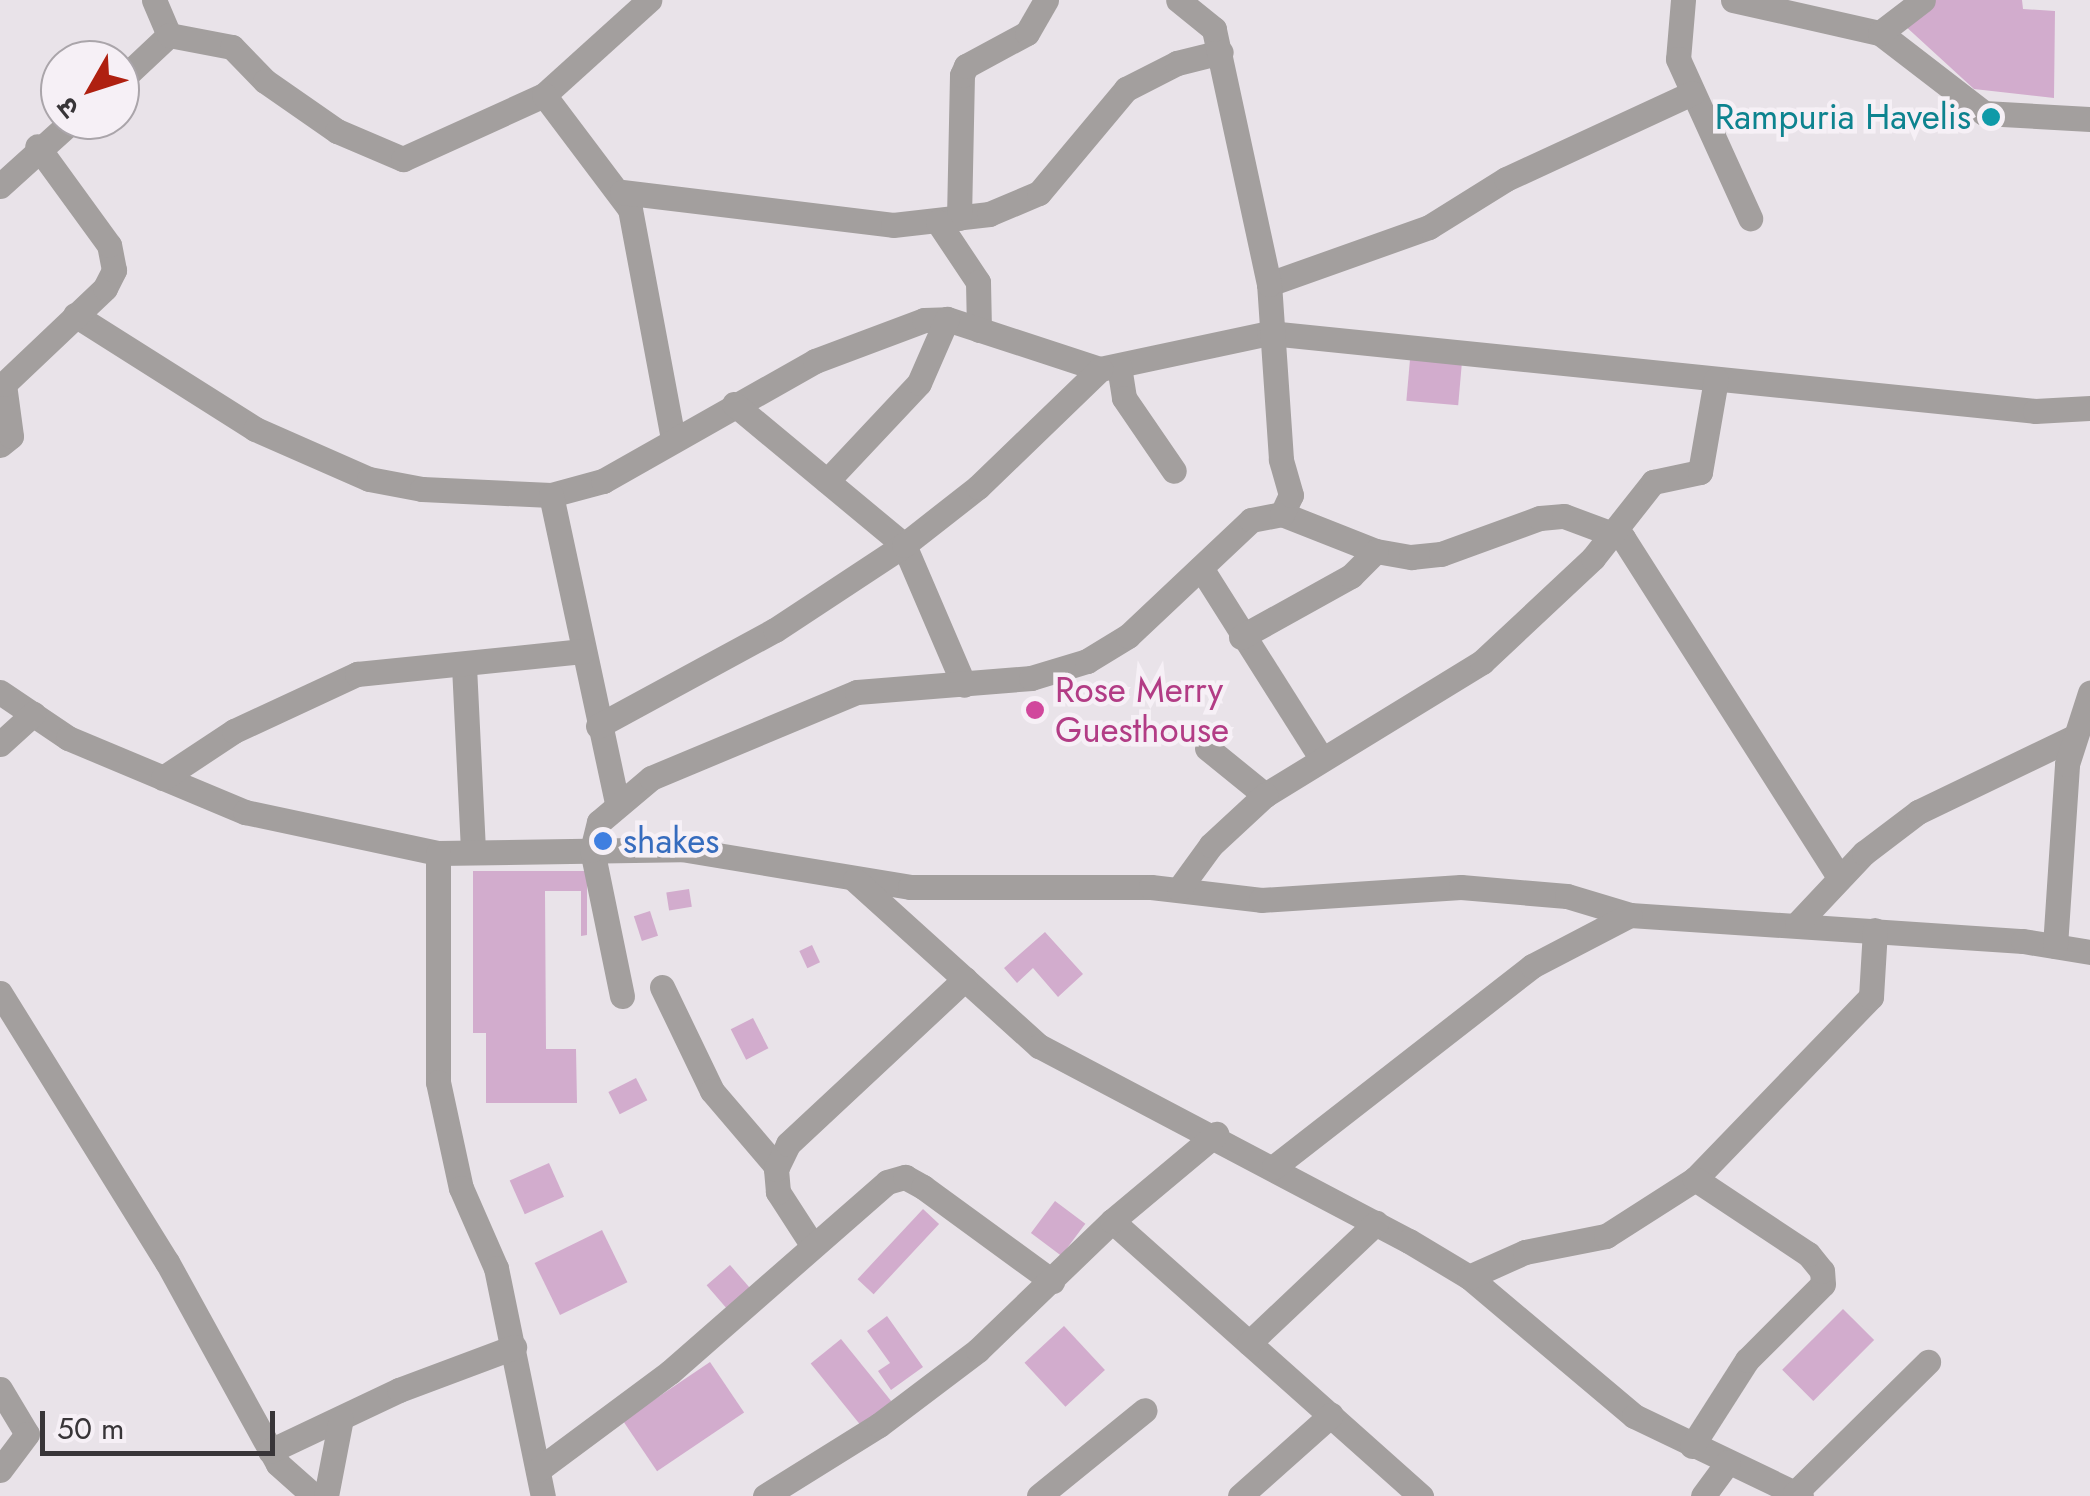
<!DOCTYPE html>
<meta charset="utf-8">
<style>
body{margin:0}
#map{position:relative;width:2090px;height:1496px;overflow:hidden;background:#e9e3e9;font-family:Jost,"Noto Sans Devanagari",sans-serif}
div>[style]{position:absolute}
.building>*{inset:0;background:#d2accd;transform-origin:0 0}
.minor>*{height:25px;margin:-12.5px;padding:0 12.5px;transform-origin:12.5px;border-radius:12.5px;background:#a39f9e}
.dots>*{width:28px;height:28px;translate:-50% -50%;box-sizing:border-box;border:5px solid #f6f0f6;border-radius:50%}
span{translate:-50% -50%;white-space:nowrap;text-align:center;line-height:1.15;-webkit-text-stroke:9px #f6f0f6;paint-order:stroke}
.culture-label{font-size:35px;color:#0d838f}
.right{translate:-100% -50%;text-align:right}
.hotel-label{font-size:35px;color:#b23c85}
.left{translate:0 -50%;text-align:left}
.shop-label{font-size:35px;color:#366cbe}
.north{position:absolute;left:40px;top:40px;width:100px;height:100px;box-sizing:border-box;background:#f6f0f6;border:2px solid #aaa5aa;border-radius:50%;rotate:231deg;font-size:28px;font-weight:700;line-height:40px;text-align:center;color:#383538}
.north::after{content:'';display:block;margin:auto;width:35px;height:45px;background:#af2010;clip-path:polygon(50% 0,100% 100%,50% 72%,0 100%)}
.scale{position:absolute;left:40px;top:1411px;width:235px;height:45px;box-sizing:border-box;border:5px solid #383538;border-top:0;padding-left:12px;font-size:30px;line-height:35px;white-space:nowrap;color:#383538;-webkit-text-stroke:8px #f6f0f6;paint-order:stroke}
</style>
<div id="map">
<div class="building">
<div style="clip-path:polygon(1935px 0,2022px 0,2023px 9px,2055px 11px,2054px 98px,1974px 89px,1903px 24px)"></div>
<div style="left:1411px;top:348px;width:52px;height:53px;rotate:5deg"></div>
<div style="clip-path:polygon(473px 871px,587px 871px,587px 935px,581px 936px,581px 891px,545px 891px,546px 1049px,576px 1049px,577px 1103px,486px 1103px,486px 1033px,473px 1033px)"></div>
<div style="left:689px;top:889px;width:18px;height:23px;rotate:81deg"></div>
<div style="left:650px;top:911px;width:26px;height:17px;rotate:72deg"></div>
<div style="clip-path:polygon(1045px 932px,1083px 974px,1058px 997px,1033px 968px,1017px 983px,1004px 968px)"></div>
<div style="left:812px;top:945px;width:19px;height:14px;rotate:65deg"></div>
<div style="left:753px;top:1018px;width:34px;height:25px;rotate:63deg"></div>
<div style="left:636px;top:1078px;width:25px;height:31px;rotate:63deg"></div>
<div style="left:549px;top:1163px;width:37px;height:43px;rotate:66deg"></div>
<div style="left:1055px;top:1201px;width:38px;height:40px;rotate:37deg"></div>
<div style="left:923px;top:1209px;width:22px;height:96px;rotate:43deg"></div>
<div style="left:602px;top:1230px;width:58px;height:75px;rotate:64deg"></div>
<div style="left:730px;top:1265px;width:35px;height:31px;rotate:49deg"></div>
<div style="left:1843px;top:1309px;width:44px;height:86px;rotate:45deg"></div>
<div style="clip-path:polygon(887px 1316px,923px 1367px,891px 1390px,878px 1371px,890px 1363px,867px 1331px)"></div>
<div style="left:1064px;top:1326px;width:60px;height:54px;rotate:47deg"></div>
<div style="left:841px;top:1339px;width:80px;height:39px;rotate:51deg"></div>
<div style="left:710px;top:1362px;width:61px;height:105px;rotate:56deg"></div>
</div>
<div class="minor">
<div style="left:154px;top:0;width:38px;rotate:67deg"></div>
<div style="left:1683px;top:0;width:59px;rotate:94.8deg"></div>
<div style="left:1678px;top:59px;width:175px;rotate:65.6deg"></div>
<div style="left:1733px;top:0;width:151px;rotate:12.7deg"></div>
<div style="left:1880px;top:33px;width:131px;rotate:37.6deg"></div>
<div style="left:1984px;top:113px;width:106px;rotate:3.2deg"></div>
<div style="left:1880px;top:33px;width:54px;rotate:-37.5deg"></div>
<div style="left:120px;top:81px;width:67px;rotate:-43.2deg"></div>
<div style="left:169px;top:35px;width:64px;rotate:10.8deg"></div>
<div style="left:232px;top:47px;width:47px;rotate:45.9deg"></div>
<div style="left:265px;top:81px;width:88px;rotate:34.8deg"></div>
<div style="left:337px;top:131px;width:72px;rotate:23deg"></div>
<div style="left:403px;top:159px;width:155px;rotate:-24.4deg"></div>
<div style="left:544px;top:95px;width:142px;rotate:-42.1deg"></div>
<div style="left:544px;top:95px;width:143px;rotate:53deg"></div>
<div style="left:630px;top:209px;width:234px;rotate:79.4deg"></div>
<div style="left:0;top:186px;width:98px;rotate:-42.1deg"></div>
<div style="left:622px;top:192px;width:273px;rotate:6.9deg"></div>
<div style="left:893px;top:225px;width:97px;rotate:-6.5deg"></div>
<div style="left:989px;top:214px;width:54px;rotate:-22.8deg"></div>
<div style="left:1039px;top:193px;width:136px;rotate:-50.1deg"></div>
<div style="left:1126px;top:89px;width:57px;rotate:-27deg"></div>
<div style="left:1177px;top:63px;width:45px;rotate:-14deg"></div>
<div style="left:959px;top:218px;width:143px;rotate:-88.8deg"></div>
<div style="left:962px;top:75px;width:10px;rotate:-66deg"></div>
<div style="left:966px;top:66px;width:69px;rotate:-28.4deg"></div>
<div style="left:1027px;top:33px;width:38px;rotate:-60deg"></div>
<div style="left:938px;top:222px;width:72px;rotate:56.3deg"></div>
<div style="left:978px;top:282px;width:48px;rotate:88.8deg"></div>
<div style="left:1269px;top:284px;width:170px;rotate:-19.6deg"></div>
<div style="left:1429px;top:227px;width:91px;rotate:-31.9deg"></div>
<div style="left:1506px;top:179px;width:205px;rotate:-24.8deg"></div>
<div style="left:75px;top:315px;width:213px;rotate:32.3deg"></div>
<div style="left:255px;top:429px;width:124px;rotate:23.7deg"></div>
<div style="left:369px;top:479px;width:54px;rotate:10.7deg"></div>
<div style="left:422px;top:489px;width:129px;rotate:2.7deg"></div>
<div style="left:551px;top:495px;width:54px;rotate:-15.1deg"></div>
<div style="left:603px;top:481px;width:244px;rotate:-29.5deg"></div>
<div style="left:815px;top:361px;width:116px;rotate:-20.6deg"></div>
<div style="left:924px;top:320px;width:23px;rotate:-2deg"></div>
<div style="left:947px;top:319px;width:161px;rotate:18.1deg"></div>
<div style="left:1100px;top:369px;width:173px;rotate:-12deg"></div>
<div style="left:1269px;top:333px;width:770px;rotate:5.81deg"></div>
<div style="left:2035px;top:411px;width:55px;rotate:-3.1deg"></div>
<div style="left:1119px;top:366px;width:32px;rotate:81deg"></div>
<div style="left:1124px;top:398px;width:88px;rotate:55.6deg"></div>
<div style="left:734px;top:404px;width:221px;rotate:39.7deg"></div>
<div style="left:904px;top:545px;width:152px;rotate:66.8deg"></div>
<div style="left:0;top:445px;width:14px;rotate:-39deg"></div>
<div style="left:11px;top:436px;width:52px;rotate:-97.7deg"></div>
<div style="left:4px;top:384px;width:139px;rotate:-43.5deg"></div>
<div style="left:105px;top:288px;width:20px;rotate:-63deg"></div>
<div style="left:114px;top:270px;width:25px;rotate:-101deg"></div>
<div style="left:109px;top:245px;width:122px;rotate:-126deg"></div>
<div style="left:827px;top:481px;width:134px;rotate:-46.8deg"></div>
<div style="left:919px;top:383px;width:70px;rotate:-66.4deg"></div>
<div style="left:551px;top:495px;width:315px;rotate:77.9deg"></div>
<div style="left:1282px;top:514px;width:101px;rotate:21.5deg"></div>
<div style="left:1376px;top:551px;width:36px;rotate:10deg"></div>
<div style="left:1411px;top:557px;width:30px;rotate:-6deg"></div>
<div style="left:1441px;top:554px;width:105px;rotate:-20deg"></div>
<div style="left:1540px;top:518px;width:24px;rotate:-5deg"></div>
<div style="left:1564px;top:516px;width:63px;rotate:20.4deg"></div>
<div style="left:1623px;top:538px;width:402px;rotate:57.5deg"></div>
<div style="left:1201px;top:568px;width:225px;rotate:57.7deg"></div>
<div style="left:1241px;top:637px;width:126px;rotate:-29deg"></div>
<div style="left:1351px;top:576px;width:35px;rotate:-45deg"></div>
<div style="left:464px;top:666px;width:186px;rotate:87.2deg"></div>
<div style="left:0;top:692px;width:82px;rotate:34.1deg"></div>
<div style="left:68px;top:738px;width:192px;rotate:22.7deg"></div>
<div style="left:245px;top:812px;width:197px;rotate:12deg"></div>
<div style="left:438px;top:853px;width:243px;rotate:-0.9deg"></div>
<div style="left:681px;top:849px;width:232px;rotate:9.4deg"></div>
<div style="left:910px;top:887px;width:241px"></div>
<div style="left:1151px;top:887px;width:111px;rotate:6.7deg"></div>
<div style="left:1261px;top:900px;width:200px;rotate:-3.7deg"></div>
<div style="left:1461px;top:887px;width:106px;rotate:4.9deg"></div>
<div style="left:1567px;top:896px;width:66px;rotate:16.8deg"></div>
<div style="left:1630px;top:915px;width:394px;rotate:3.8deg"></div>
<div style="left:2023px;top:941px;width:68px;rotate:9.3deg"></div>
<div style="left:598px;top:726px;width:201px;rotate:-28.5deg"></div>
<div style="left:775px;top:630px;width:154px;rotate:-33.4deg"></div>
<div style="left:904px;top:545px;width:94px;rotate:-38.1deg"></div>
<div style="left:978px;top:487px;width:170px;rotate:-44deg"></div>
<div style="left:0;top:744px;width:45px;rotate:-42.3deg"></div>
<div style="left:1207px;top:748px;width:75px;rotate:39deg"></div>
<div style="left:1265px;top:795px;width:255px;rotate:-31.5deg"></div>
<div style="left:1482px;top:662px;width:152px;rotate:-43.1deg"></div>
<div style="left:1593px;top:558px;width:97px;rotate:-51.7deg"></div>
<div style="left:1653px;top:482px;width:48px;rotate:-12deg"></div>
<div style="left:1700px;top:472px;width:94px;rotate:-80.2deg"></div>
<div style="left:163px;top:778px;width:85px;rotate:-33.5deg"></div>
<div style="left:234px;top:731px;width:136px;rotate:-24.9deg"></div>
<div style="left:357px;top:674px;width:227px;rotate:-5.8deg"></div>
<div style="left:438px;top:853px;width:229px;rotate:90deg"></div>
<div style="left:438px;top:1082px;width:108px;rotate:77.8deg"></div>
<div style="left:461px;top:1188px;width:87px;rotate:66.4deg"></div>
<div style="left:496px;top:1268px;width:233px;rotate:78.4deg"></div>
<div style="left:855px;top:880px;width:248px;rotate:42.1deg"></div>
<div style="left:1039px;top:1046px;width:418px;rotate:27.8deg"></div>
<div style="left:1409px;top:1241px;width:70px;rotate:31deg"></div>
<div style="left:1469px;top:1277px;width:216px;rotate:40.1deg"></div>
<div style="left:1634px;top:1416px;width:185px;rotate:25.6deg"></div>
<div style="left:1179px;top:889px;width:54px;rotate:-54deg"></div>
<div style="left:1211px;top:845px;width:74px;rotate:-42.8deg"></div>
<div style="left:1797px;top:924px;width:98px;rotate:-46.7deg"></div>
<div style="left:1864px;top:853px;width:68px;rotate:-37.2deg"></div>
<div style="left:1918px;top:812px;width:173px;rotate:-25.7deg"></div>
<div style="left:2055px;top:946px;width:182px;rotate:-86.2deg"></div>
<div style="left:2067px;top:764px;width:75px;rotate:-72.1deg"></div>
<div style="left:662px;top:987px;width:115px;rotate:64.3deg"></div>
<div style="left:712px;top:1091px;width:100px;rotate:49.5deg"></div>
<div style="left:0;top:993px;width:317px;rotate:58.2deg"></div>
<div style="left:167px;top:1262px;width:230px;rotate:61.2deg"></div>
<div style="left:278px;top:1464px;width:48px;rotate:41.6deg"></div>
<div style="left:622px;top:996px;width:149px;rotate:-101.6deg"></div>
<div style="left:592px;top:850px;width:29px;rotate:-76deg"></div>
<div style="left:599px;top:822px;width:68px;rotate:-40.2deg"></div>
<div style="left:651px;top:778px;width:223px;rotate:-22.7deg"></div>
<div style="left:857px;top:692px;width:175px;rotate:-4.6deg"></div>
<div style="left:1031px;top:678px;width:59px;rotate:-16.9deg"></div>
<div style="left:1087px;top:661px;width:48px;rotate:-31.4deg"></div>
<div style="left:1128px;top:636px;width:169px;rotate:-43.3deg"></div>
<div style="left:1251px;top:520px;width:32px;rotate:-11deg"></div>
<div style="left:1282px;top:514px;width:21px;rotate:-65deg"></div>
<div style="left:1291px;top:495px;width:37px;rotate:-106deg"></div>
<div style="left:1281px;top:459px;width:175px;rotate:-93.9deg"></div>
<div style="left:1269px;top:284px;width:261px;rotate:-102.2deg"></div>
<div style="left:1214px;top:29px;width:46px;rotate:-141.1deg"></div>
<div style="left:1274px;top:1167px;width:327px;rotate:-37.9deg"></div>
<div style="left:1532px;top:966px;width:110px;rotate:-27.5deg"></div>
<div style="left:1112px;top:1221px;width:414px;rotate:41.7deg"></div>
<div style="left:811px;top:1243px;width:61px;rotate:-122.9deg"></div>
<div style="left:778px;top:1192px;width:23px;rotate:-95deg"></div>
<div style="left:776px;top:1169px;width:28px;rotate:-64deg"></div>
<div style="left:788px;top:1144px;width:242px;rotate:-43deg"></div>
<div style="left:1469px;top:1277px;width:61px;rotate:-24.1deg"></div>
<div style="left:1525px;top:1252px;width:83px;rotate:-11.2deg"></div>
<div style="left:1606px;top:1236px;width:106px;rotate:-32.6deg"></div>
<div style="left:1695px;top:1179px;width:253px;rotate:-46deg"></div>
<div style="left:1871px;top:997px;width:67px;rotate:-86.6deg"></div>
<div style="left:1249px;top:1343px;width:175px;rotate:-43.4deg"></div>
<div style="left:0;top:1389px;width:52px;rotate:59deg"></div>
<div style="left:27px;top:1434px;width:45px;rotate:126.9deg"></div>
<div style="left:1692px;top:1446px;width:102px;rotate:-57.4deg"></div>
<div style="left:1747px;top:1360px;width:107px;rotate:-45deg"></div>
<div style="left:1823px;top:1284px;width:13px;rotate:-94deg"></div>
<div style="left:1822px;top:1271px;width:22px;rotate:-129deg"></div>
<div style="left:1808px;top:1254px;width:136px;rotate:-146.4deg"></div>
<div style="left:270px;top:1451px;width:143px;rotate:-25.3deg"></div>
<div style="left:399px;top:1390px;width:123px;rotate:-20.5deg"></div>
<div style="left:538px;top:1470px;width:164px;rotate:-36.6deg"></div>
<div style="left:670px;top:1372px;width:288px;rotate:-41.2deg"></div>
<div style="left:887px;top:1182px;width:19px;rotate:-16deg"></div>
<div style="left:905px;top:1177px;width:21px;rotate:29deg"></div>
<div style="left:923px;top:1187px;width:160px;rotate:36.1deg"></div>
<div style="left:1795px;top:1493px;width:187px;rotate:-44.6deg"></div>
<div style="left:326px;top:1496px;width:79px;rotate:-79.1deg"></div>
<div style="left:765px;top:1496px;width:134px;rotate:-31.9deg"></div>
<div style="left:879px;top:1425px;width:124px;rotate:-37.1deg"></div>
<div style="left:978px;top:1350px;width:186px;rotate:-43.9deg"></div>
<div style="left:1112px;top:1221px;width:136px;rotate:-39.9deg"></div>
<div style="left:1039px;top:1496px;width:136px;rotate:-39.1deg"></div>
<div style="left:1240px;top:1496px;width:122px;rotate:-41.7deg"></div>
<div style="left:1703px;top:1496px;width:42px;rotate:-53.7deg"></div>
</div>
<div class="dots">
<div style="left:1991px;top:117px;background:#0f9aa8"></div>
<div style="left:1035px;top:710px;background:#d1479c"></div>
<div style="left:603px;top:841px;background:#3f7fe0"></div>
</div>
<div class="culture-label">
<span class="right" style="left:1971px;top:117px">Rampuria Havelis</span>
</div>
<div class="hotel-label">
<span class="left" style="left:1055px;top:710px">Rose Merry<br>Guesthouse</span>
</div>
<div class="shop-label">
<span class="left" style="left:623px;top:841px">shakes</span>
</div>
<div class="north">उ</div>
<div class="scale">50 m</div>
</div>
